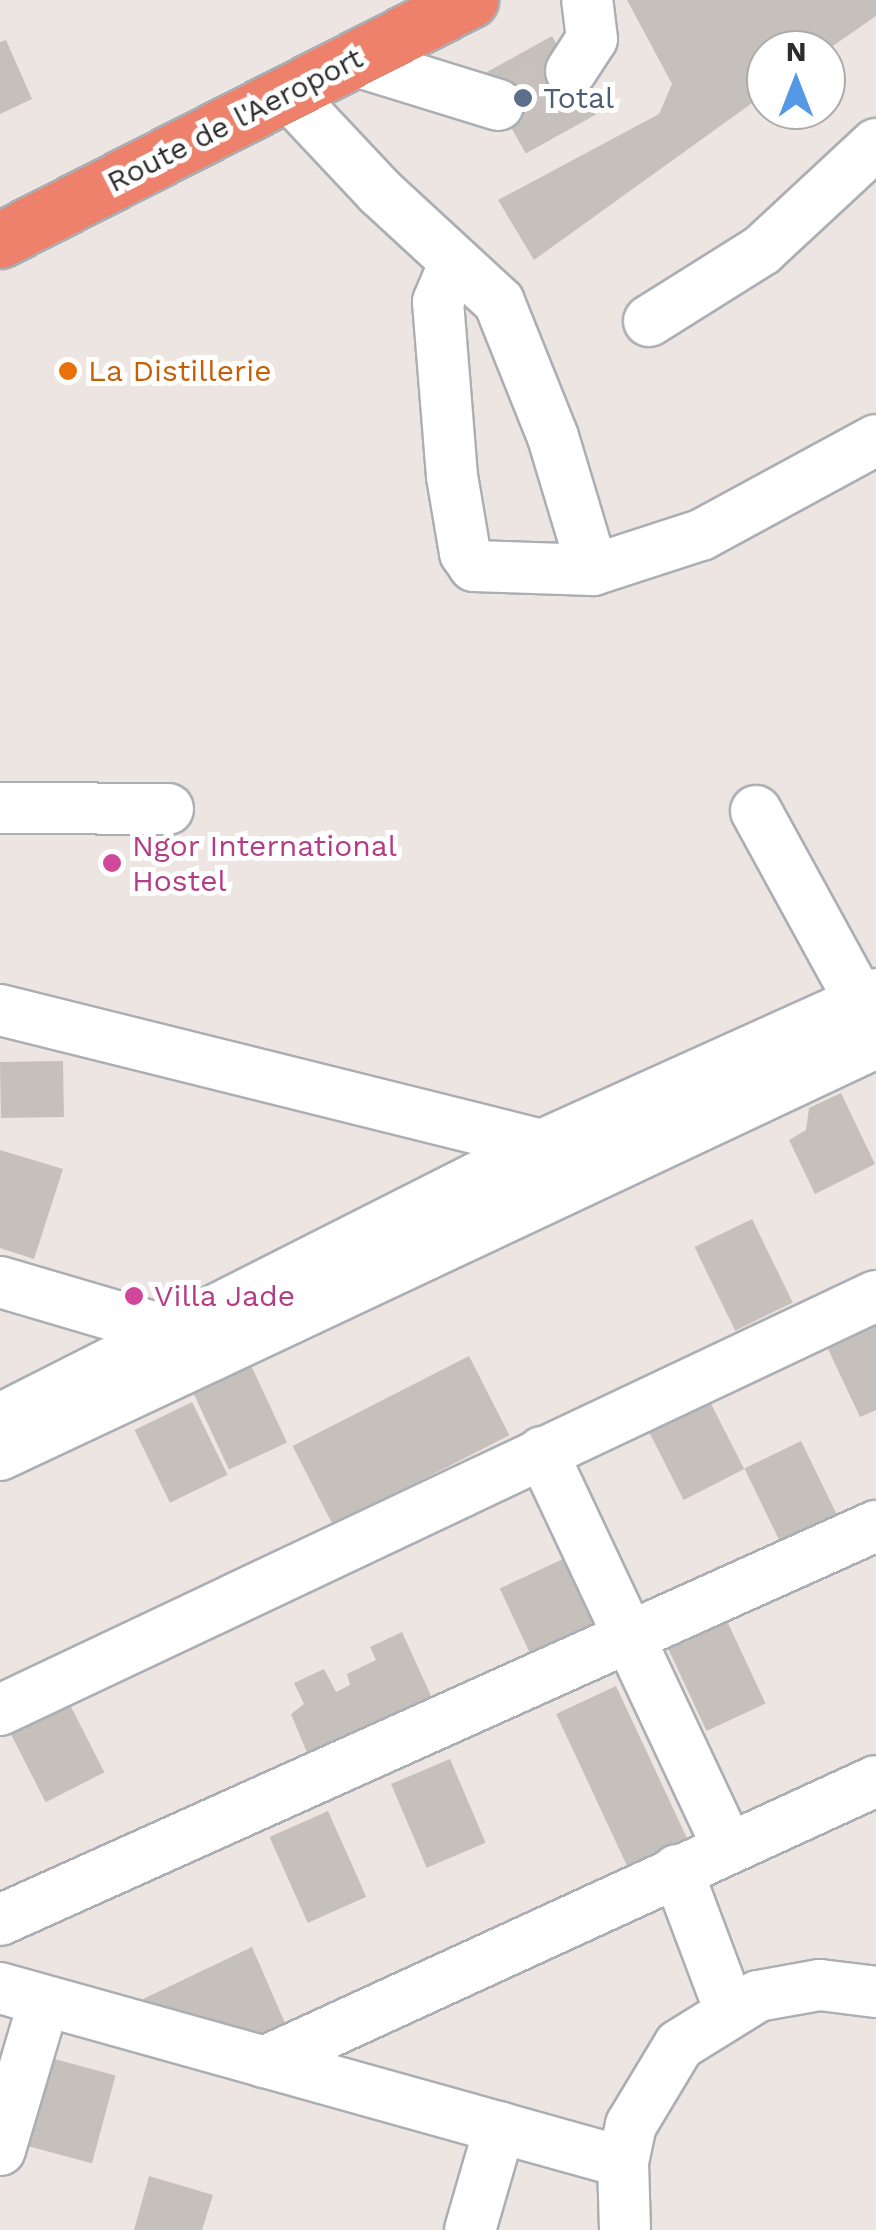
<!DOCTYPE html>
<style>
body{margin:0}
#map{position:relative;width:876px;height:2230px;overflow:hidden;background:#ede5e1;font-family:"Work Sans",sans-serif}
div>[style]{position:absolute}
.building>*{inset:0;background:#c6c0bc;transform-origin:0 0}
.minor-tunnel>*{height:50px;margin-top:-25px;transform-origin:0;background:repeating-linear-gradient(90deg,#c7c0bd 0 50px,transparent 0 75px)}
.roads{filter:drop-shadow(2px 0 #abafb4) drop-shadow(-2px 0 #abafb4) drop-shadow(0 2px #abafb4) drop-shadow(0 -2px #abafb4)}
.minor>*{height:50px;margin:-25px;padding:0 25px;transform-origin:25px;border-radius:25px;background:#fff}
.highway>*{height:55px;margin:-27.5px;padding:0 27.5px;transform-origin:27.5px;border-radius:27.5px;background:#ed816c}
.dots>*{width:28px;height:28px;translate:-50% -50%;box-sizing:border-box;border:5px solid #fff;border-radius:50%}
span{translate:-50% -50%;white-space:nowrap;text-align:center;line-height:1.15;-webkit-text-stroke:10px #fff;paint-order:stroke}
.service-label{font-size:30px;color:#4e5e75}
.left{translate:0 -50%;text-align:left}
.street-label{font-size:30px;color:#2d2d2d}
.food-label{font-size:30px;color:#c56008}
.hotel-label{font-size:30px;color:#b23c85}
.north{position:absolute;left:746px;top:30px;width:100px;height:100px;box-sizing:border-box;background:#fff;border:2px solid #ababab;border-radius:50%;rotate:0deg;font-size:28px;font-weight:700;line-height:40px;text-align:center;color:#2d2d2d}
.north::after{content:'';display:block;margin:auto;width:35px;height:45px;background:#5498e6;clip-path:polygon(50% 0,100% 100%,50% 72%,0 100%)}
</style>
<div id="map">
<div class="building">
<div style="clip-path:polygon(627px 0,876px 0,876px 16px,827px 50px,766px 50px,766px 93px,534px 260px,498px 200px,659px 114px,672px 84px)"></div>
<div style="left:552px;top:36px;width:90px;height:80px;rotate:61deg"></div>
<div style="clip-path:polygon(6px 40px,32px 99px,0 114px,0 42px)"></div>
<div style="left:63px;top:1061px;width:56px;height:63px;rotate:89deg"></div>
<div style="clip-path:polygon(841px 1093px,875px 1164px,815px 1194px,789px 1140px,806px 1130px,809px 1108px)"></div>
<div style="clip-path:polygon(0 1150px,63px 1169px,34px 1259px,0 1248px)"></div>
<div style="left:752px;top:1219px;width:93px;height:64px;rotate:64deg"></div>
<div style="clip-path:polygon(876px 1304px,876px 1410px,860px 1417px,819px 1330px)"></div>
<div style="left:469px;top:1356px;width:89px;height:198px;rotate:63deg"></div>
<div style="left:249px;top:1361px;width:90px;height:64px;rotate:65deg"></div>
<div style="left:707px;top:1396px;width:82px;height:68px;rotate:63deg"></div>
<div style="left:192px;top:1402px;width:81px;height:64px;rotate:64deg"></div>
<div style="left:801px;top:1441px;width:88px;height:63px;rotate:64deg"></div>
<div style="left:565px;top:1558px;width:83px;height:72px;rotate:65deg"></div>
<div style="left:727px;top:1621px;width:91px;height:65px;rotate:65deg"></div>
<div style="clip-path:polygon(402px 1632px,437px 1709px,312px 1765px,291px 1714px,304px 1704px,294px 1683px,324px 1669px,336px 1692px,350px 1685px,347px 1674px,376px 1660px,370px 1647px)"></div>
<div style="left:616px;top:1686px;width:169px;height:66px;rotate:65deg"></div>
<div style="left:64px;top:1693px;width:89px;height:66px;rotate:63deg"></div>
<div style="left:450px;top:1759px;width:91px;height:64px;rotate:67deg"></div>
<div style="left:328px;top:1811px;width:94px;height:64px;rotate:66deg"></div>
<div style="clip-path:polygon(252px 1947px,288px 2030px,257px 2045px,154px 2026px,143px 1999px)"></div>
<div style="left:47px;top:2057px;width:71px;height:91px;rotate:15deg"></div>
<div style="clip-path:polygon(149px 2176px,213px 2195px,202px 2230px,134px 2230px)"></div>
</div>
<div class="minor-tunnel">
<div style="left:498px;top:105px;width:81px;rotate:-25deg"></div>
</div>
<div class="roads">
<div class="minor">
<div style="left:353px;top:60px;width:152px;rotate:17.2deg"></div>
<div style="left:571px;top:71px;width:38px;rotate:-57deg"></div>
<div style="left:592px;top:39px;width:39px;rotate:-97deg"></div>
<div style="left:287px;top:93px;width:136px;rotate:46.8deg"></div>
<div style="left:380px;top:192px;width:162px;rotate:42.7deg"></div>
<div style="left:499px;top:302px;width:145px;rotate:68.2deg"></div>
<div style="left:553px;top:437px;width:139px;rotate:73.3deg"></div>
<div style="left:454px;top:264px;width:41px;rotate:112.8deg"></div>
<div style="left:438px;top:302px;width:175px;rotate:85.4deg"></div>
<div style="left:452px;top:476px;width:78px;rotate:80.4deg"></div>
<div style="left:465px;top:553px;width:16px;rotate:55deg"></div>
<div style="left:474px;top:566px;width:119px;rotate:1.9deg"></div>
<div style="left:593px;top:570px;width:114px;rotate:-18deg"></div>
<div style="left:701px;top:535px;width:199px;rotate:-28.5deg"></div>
<div style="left:649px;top:321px;width:133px;rotate:-32.1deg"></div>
<div style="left:762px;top:250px;width:156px;rotate:-42.9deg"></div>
<div style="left:0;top:808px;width:168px;rotate:0.3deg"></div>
<div style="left:756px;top:811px;width:217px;rotate:61.3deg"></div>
<div style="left:0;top:1010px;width:559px;rotate:13.99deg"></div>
<div style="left:542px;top:1145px;width:11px;rotate:63deg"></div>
<div style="left:0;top:1282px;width:177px;rotate:16.4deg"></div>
<div style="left:0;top:1419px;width:607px;rotate:-26.82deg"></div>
<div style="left:542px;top:1145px;width:367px;rotate:-24.3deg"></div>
<div style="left:542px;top:1452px;width:437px;rotate:64.8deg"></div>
<div style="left:0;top:1455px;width:968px;rotate:-25.19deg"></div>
<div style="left:0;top:1710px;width:969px;rotate:-25.3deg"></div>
<div style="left:677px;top:1870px;width:147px;rotate:69.4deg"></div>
<div style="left:0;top:1920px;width:961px;rotate:-24.22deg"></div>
<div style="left:0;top:1988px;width:647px;rotate:15.6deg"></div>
<div style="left:264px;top:2062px;width:673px;rotate:-24.66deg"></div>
<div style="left:0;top:2150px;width:155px;rotate:-73.5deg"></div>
<div style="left:470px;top:2230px;width:107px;rotate:-73.8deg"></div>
<div style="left:625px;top:2230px;width:68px;rotate:-91.7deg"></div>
<div style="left:623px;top:2162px;width:38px;rotate:-78deg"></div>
<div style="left:631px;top:2125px;width:93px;rotate:-59deg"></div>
<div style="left:679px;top:2045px;width:93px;rotate:-31.8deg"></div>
<div style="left:758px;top:1996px;width:63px;rotate:-10.1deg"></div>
<div style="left:820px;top:1985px;width:56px;rotate:7.1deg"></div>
</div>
<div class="highway">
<div style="left:0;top:240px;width:528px;rotate:-27.05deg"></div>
</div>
</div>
<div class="dots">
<div style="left:523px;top:98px;background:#5c6f8a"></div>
<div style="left:68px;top:371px;background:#e8710a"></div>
<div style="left:112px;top:863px;background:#d1479c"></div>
<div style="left:134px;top:1296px;background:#d1479c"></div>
</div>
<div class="service-label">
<span class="left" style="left:543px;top:98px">Total</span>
</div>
<div class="street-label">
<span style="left:235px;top:120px;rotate:-27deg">Route de l'Aeroport</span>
</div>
<div class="food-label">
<span class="left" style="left:88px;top:371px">La Distillerie</span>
</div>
<div class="hotel-label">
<span class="left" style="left:132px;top:863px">Ngor International<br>Hostel</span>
<span class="left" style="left:154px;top:1296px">Villa Jade</span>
</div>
<div class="north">N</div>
</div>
